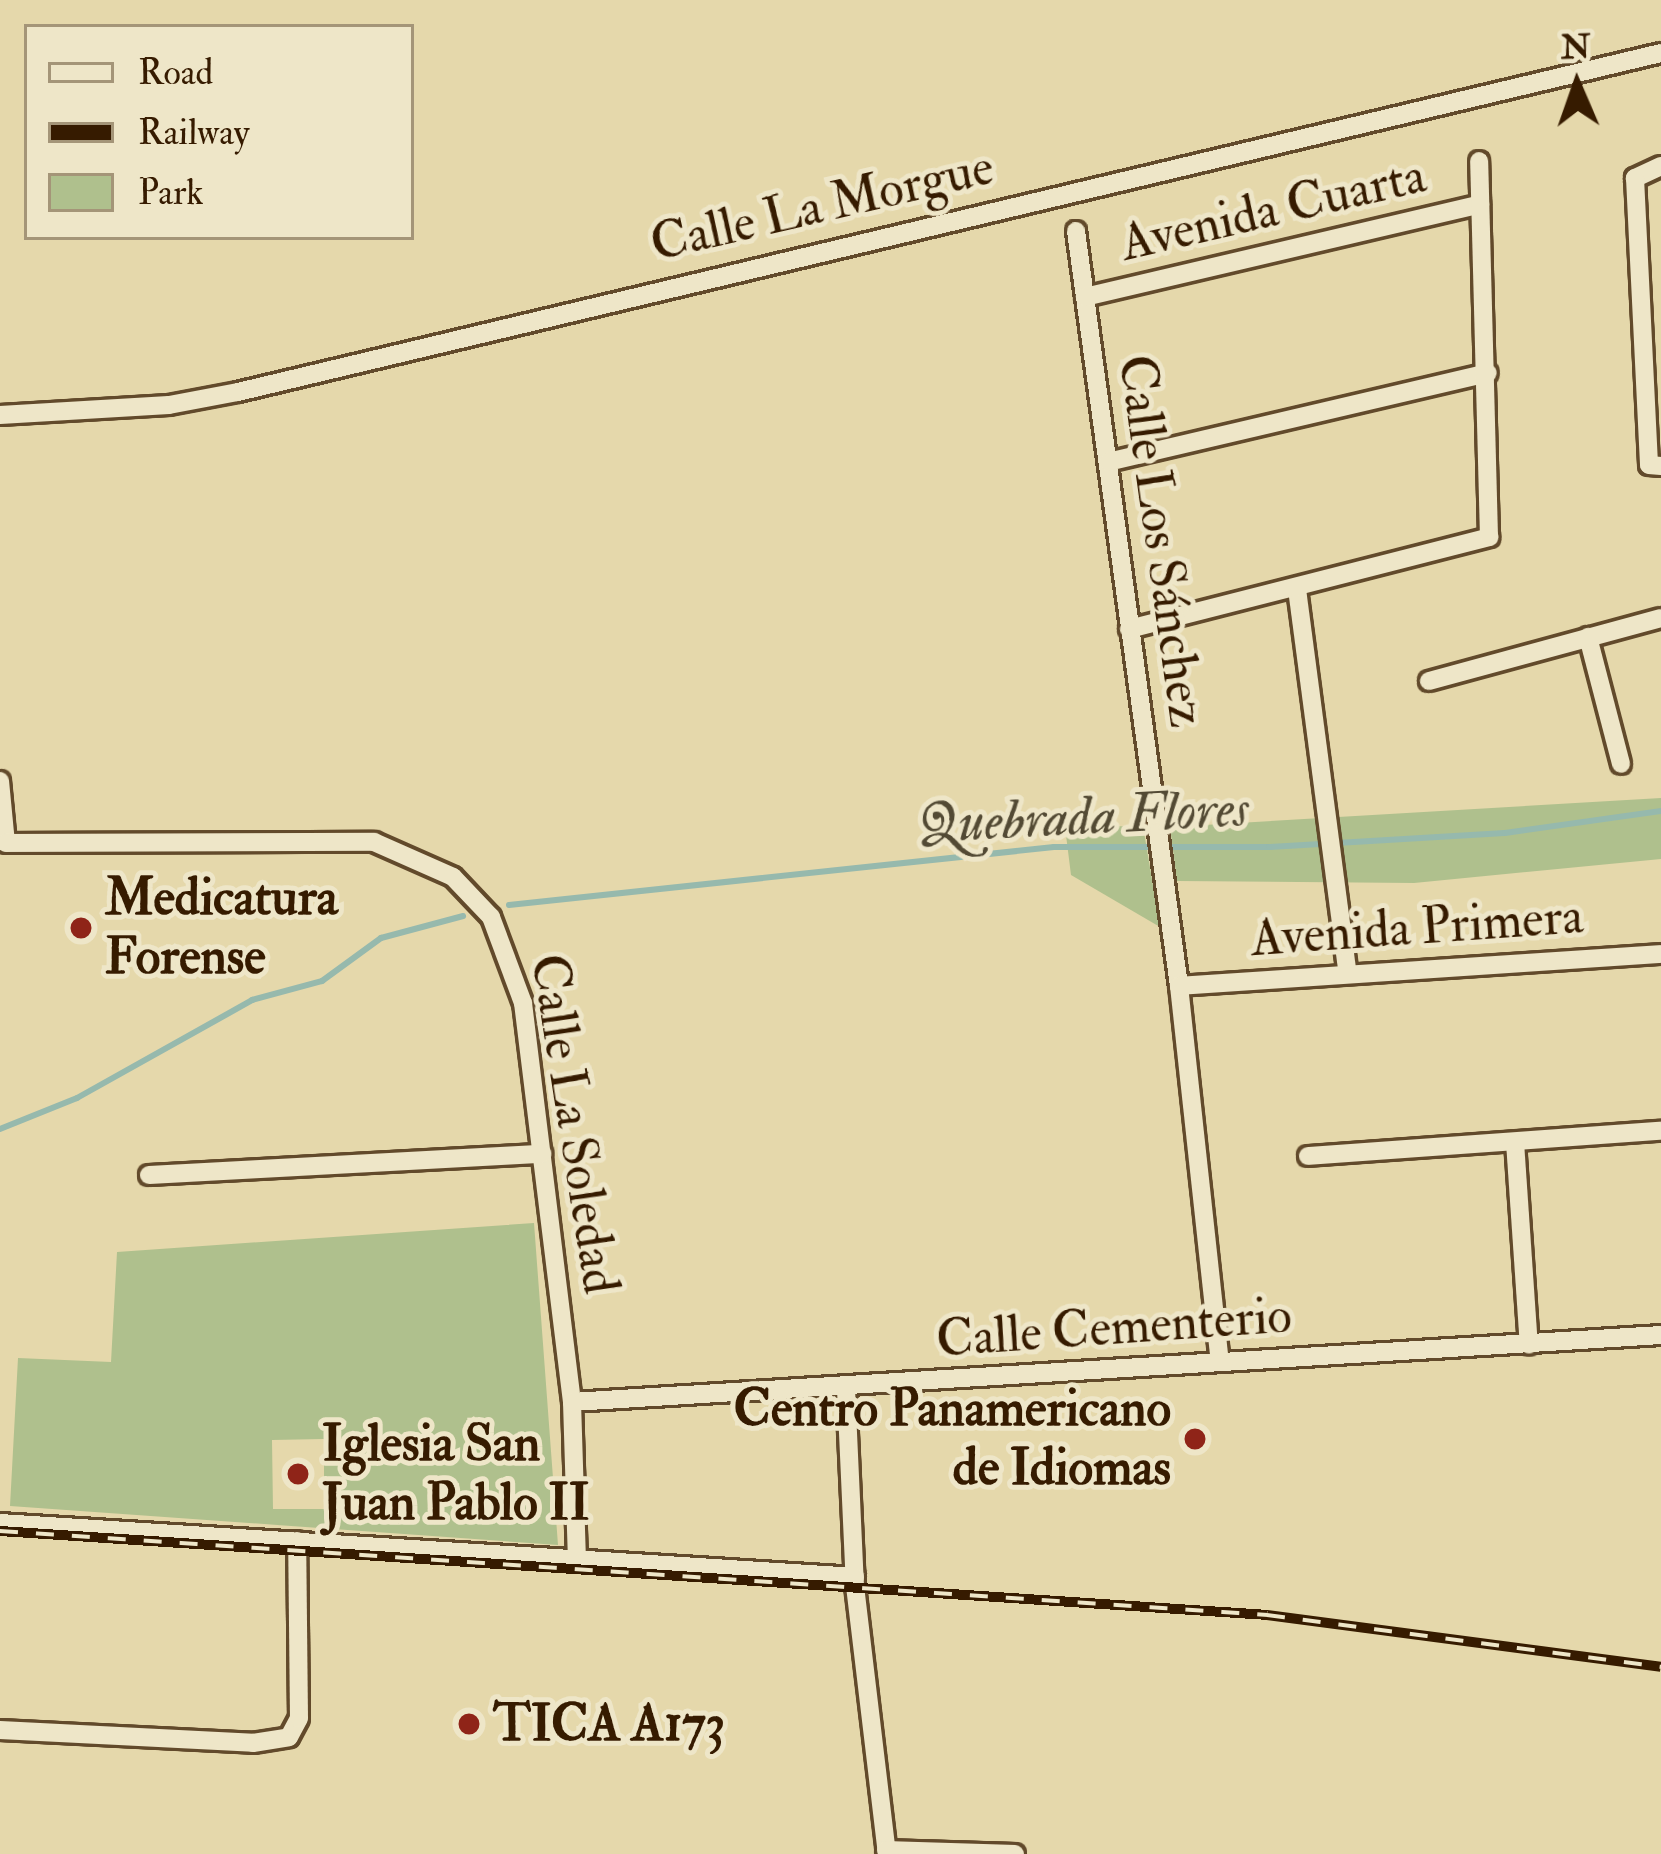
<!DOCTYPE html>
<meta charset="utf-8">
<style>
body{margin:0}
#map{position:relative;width:1661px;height:1854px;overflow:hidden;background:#e5d8ab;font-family:"IM FELL Double Pica",serif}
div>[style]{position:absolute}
.green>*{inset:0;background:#afc08d}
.stream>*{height:6px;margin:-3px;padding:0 3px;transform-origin:3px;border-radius:3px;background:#96b9ad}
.roads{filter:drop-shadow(3px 0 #624a2b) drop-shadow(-3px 0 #624a2b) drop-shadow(0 3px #624a2b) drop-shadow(0 -3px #624a2b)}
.street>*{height:18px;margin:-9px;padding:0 9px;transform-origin:9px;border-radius:9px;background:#eee6c8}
.rail>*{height:10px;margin-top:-5px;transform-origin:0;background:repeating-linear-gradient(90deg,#eee6c8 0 18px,#361b00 0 36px);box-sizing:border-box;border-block:3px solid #361b00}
.dots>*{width:33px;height:33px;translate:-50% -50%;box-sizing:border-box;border:6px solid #eee6c8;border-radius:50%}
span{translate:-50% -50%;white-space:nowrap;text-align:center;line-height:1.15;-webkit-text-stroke:10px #eee6c8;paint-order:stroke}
.street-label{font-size:51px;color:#361b00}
.poi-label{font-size:51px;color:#361b00;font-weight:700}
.left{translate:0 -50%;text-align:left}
.right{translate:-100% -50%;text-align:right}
.water-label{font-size:54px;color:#534a34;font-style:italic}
.legend{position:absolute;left:24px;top:24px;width:390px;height:216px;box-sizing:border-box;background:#eee6c8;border:3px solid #a49578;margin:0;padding:15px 21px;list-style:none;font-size:36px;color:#361b00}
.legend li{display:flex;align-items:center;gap:24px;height:60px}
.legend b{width:60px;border:3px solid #a49578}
.north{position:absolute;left:1517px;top:24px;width:120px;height:120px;-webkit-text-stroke:9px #eee6c8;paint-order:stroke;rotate:358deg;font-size:33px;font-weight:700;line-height:48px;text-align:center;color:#361b00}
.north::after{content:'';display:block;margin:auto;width:42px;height:54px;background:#361b00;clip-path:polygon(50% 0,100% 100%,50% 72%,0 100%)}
</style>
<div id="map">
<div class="green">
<div style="clip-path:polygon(1661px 798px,1661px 859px,1414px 883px,1177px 881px,1170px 827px)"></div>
<div style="clip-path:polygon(1143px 826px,1160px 927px,1071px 875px,1065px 827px)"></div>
<div style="clip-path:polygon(evenodd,534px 1223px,558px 1545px,10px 1506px,18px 1358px,111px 1362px,117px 1252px,534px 1223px,324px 1439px,324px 1509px,273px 1509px,272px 1440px,324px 1439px)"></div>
</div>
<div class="stream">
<div style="left:509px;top:905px;width:548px;rotate:-6.07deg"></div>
<div style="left:1054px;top:847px;width:215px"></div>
<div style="left:1269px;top:847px;width:236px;rotate:-3.4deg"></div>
<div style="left:1505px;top:833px;width:158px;rotate:-8deg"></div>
<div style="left:0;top:1129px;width:83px;rotate:-21.9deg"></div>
<div style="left:77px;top:1098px;width:201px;rotate:-29.2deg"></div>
<div style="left:252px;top:1000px;width:73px;rotate:-15.2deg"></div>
<div style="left:322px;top:981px;width:73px;rotate:-36.1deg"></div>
<div style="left:381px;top:938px;width:85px;rotate:-15deg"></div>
</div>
<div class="roads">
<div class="street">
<div style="left:1661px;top:166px;width:29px;rotate:155deg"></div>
<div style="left:1635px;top:178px;width:287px;rotate:87.2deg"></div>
<div style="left:1649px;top:465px;width:12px;rotate:5deg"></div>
<div style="left:1076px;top:231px;width:762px;rotate:82.23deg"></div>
<div style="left:1179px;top:986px;width:378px;rotate:83.8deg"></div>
<div style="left:1085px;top:297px;width:406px;rotate:-13.2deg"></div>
<div style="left:0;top:415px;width:169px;rotate:-3.4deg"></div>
<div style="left:169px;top:405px;width:70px;rotate:-10.7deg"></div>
<div style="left:238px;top:392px;width:1463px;rotate:-13.4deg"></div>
<div style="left:1108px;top:462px;width:390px;rotate:-13.2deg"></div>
<div style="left:1297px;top:589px;width:388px;rotate:82.5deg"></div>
<div style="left:1129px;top:629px;width:372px;rotate:-14.3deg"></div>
<div style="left:1489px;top:537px;width:376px;rotate:-91.5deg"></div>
<div style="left:1588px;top:637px;width:131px;rotate:75.4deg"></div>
<div style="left:1429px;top:681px;width:240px;rotate:-15.2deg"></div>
<div style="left:0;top:781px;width:62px;rotate:84.5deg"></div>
<div style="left:6px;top:843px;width:368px;rotate:-0.2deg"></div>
<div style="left:374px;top:842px;width:86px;rotate:23.9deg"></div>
<div style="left:453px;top:877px;width:55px;rotate:46.5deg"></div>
<div style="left:491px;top:917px;width:92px;rotate:69.6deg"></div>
<div style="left:523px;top:1003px;width:402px;rotate:83deg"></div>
<div style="left:572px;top:1402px;width:158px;rotate:88.2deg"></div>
<div style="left:1179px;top:986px;width:483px;rotate:-3.8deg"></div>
<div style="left:1515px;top:1142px;width:203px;rotate:86.1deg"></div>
<div style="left:1308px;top:1156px;width:354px;rotate:-4.1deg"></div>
<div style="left:149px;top:1175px;width:394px;rotate:-3.1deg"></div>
<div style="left:846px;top:1389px;width:197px;rotate:87.4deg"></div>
<div style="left:855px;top:1586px;width:270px;rotate:83.2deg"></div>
<div style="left:572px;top:1402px;width:1091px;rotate:-3.52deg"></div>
<div style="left:0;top:1523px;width:857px;rotate:3.61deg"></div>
<div style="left:0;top:1730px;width:253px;rotate:2.9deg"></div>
<div style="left:253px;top:1743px;width:36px;rotate:-9deg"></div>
<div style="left:289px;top:1737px;width:21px;rotate:-62deg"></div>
<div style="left:299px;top:1718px;width:177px;rotate:-90.6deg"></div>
<div style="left:886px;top:1850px;width:129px;rotate:1.8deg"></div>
</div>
</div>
<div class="rail">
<div style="left:0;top:1531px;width:1270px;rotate:3.79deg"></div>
<div style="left:1267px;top:1615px;width:397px;rotate:7.5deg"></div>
</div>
<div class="dots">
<div style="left:81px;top:928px;background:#8f2418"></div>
<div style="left:1195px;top:1439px;background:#8f2418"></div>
<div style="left:298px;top:1474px;background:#8f2418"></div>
<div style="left:469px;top:1724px;background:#8f2418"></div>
</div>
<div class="street-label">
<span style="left:822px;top:206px;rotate:-13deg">Calle La Morgue</span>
<span style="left:1273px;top:210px;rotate:-13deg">Avenida Cuarta</span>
<span style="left:1161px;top:541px;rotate:82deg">Calle Los Sánchez</span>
<span style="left:1417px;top:928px;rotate:-4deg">Avenida Primera</span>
<span style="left:574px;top:1124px;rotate:81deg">Calle La Soledad</span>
<span style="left:1114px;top:1328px;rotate:-4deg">Calle Cementerio</span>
</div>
<div class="poi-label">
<span class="left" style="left:105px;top:928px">Medicatura<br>Forense</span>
<span class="right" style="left:1171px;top:1439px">Centro Panamericano<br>de Idiomas</span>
<span class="left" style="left:322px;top:1474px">Iglesia San<br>Juan Pablo II</span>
<span class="left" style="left:493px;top:1724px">TICA A173</span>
</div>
<div class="water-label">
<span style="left:1083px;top:817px;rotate:-3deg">Quebrada Flores</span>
</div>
<ul class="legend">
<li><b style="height:15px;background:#eee6c8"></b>Road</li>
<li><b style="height:15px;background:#361b00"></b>Railway</li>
<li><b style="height:33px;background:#afc08d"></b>Park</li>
</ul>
<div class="north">N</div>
</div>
